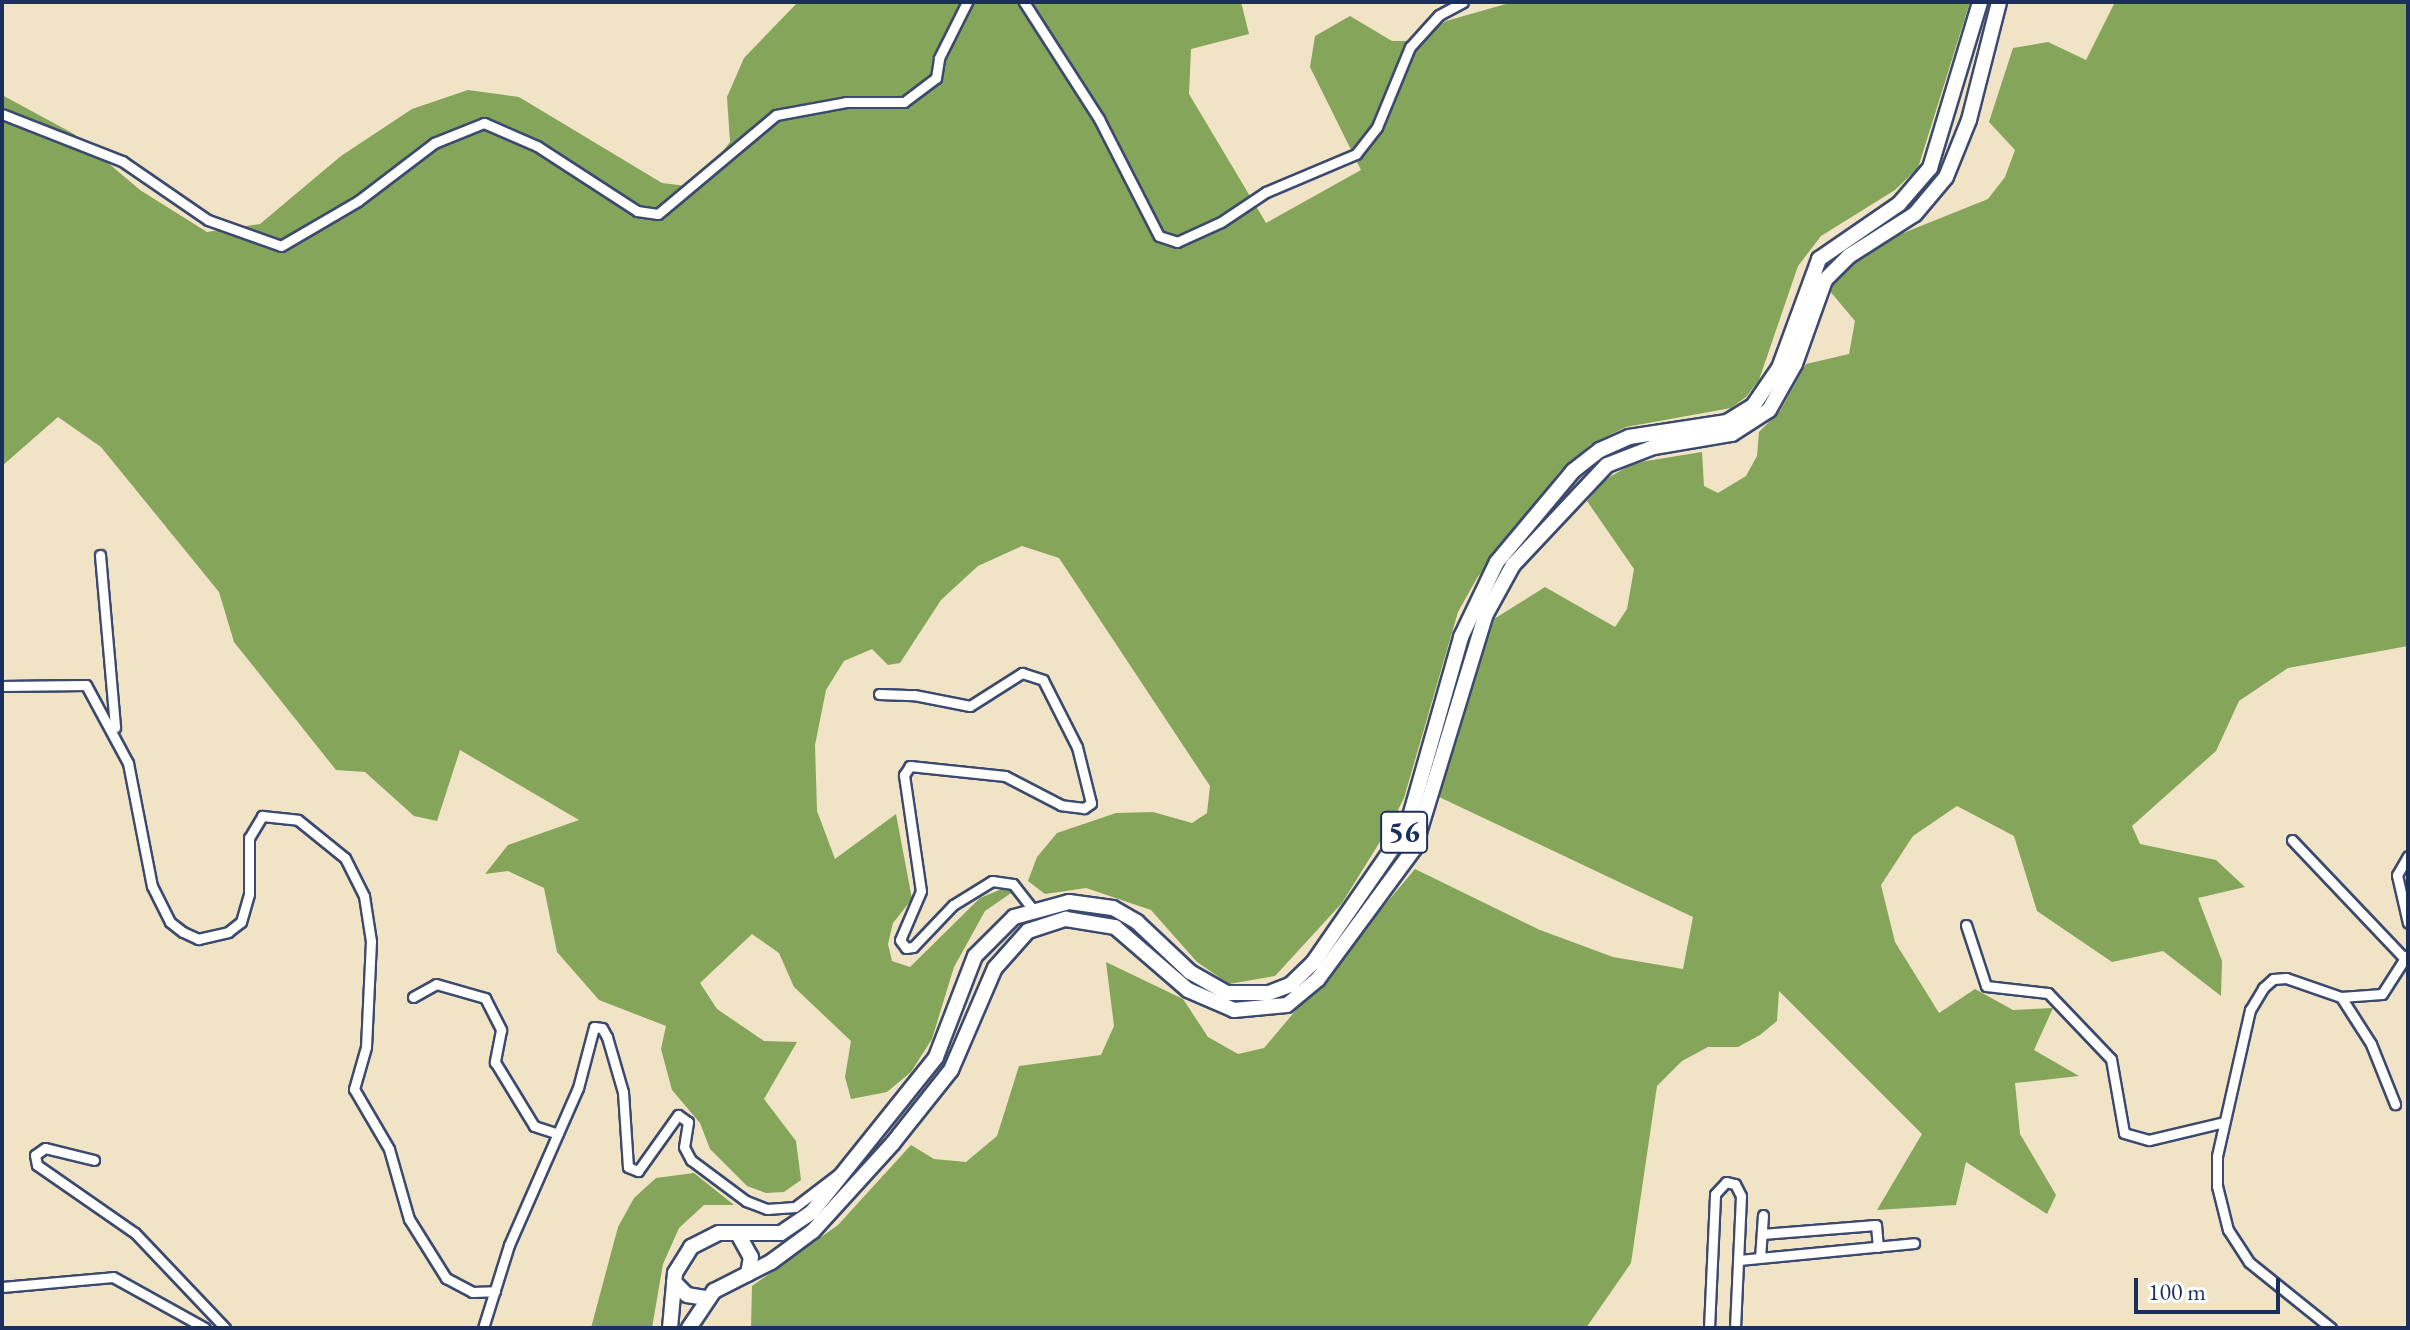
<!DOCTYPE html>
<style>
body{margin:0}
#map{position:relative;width:2410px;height:1330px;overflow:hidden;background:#f0e3c6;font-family:"EB Garamond",serif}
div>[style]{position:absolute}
.forest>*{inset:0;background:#85a55a}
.roads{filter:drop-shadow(2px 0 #3b4a6e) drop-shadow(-2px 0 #3b4a6e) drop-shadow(0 2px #3b4a6e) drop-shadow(0 -2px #3b4a6e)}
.street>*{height:9px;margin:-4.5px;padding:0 4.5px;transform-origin:4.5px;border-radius:4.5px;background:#fff}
.primary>*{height:14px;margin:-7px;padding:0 7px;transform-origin:7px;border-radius:7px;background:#fff}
span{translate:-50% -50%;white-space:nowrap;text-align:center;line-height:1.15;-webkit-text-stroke:6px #fff;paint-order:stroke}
.shield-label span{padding:2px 6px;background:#fff;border:2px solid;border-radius:6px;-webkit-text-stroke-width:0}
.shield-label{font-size:30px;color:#1b2f5e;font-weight:700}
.frame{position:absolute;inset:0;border:4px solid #1b2f5e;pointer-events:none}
.scale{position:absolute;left:2134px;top:1278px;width:146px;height:36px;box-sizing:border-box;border:4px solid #1b2f5e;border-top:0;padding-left:10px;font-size:24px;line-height:28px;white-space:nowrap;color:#1b2f5e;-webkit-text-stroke:6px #fff;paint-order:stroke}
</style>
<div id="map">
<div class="forest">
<div style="clip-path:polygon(798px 2px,1241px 2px,1249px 34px,1191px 49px,1189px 94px,1266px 223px,1361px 170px,1310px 67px,1315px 36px,1350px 16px,1392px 41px,1414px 41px,1446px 21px,1513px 2px,1970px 2px,1918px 168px,1895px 190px,1821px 236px,1798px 266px,1759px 380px,1746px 397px,1731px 408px,1626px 427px,1591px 444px,1560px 471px,1477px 578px,1458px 612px,1404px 798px,1391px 824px,1342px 903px,1275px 976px,1229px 984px,1197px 962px,1151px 910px,1086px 888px,1045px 894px,1028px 881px,1037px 857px,1057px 833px,1116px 813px,1153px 812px,1192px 823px,1207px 813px,1210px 786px,1059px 558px,1022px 546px,978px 566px,941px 600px,900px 663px,888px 665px,872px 649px,844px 661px,826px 690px,815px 745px,817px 811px,835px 859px,896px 814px,912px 899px,893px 923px,888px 944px,892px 961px,910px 967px,980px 898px,1004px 888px,1014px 891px,985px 911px,954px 967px,932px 1039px,911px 1072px,887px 1092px,851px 1099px,845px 1077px,851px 1041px,794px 987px,779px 953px,752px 934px,700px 983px,717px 1009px,764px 1041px,797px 1042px,764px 1099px,796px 1141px,801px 1180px,784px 1192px,766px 1193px,747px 1186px,710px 1149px,700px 1123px,672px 1090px,661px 1049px,666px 1026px,599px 1000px,557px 952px,544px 888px,508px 871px,485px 874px,508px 845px,579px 820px,460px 750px,437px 821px,414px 816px,365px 772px,336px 770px,234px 642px,219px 592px,101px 447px,58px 417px,2px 466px,2px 95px,74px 134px,140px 190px,207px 232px,260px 224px,341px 156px,412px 109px,468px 90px,519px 97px,662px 183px,695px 187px,730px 142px,727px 97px,744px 58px)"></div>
<div style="clip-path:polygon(2115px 2px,2408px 2px,2408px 646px,2288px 668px,2239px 701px,2216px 751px,2132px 826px,2140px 844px,2216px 860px,2245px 887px,2198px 898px,2222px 961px,2221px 996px,2163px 951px,2112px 962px,2037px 911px,2014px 836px,1957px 806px,1913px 836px,1881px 885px,1895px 942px,1939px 1013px,1975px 989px,2013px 1010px,2053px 1008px,2034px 1050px,2079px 1076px,2015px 1083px,2020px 1134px,2056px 1195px,2047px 1214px,1966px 1162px,1956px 1205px,1877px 1210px,1922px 1134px,1779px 991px,1777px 1021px,1760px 1035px,1738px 1047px,1708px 1047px,1682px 1061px,1657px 1086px,1631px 1263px,1586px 1328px,751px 1328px,752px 1286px,838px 1225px,911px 1145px,934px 1159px,966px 1162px,997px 1136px,1019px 1066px,1101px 1055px,1114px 1026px,1106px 962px,1183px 999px,1208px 1037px,1238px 1054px,1264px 1048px,1415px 869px,1540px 930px,1613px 957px,1683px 969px,1693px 917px,1437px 796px,1494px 619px,1545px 587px,1615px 627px,1627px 609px,1634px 569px,1587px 501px,1606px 479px,1634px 463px,1702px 452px,1704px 486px,1718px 493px,1746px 476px,1757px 456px,1759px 432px,1780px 411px,1806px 364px,1849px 354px,1855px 321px,1829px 290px,1848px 266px,1881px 242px,1988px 199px,2005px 177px,2015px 150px,1989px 122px,2013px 48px,2048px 42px,2086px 60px)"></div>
<div style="clip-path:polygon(694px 1173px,734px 1205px,704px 1205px,679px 1228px,663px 1264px,652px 1328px,591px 1328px,618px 1227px,634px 1198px,656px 1178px)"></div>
</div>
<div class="roads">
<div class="street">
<div style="left:1024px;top:2px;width:139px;rotate:57.3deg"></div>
<div style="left:1099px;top:119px;width:131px;rotate:62.9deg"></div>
<div style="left:1159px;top:236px;width:19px;rotate:18deg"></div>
<div style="left:1177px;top:242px;width:48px;rotate:-24.4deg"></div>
<div style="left:1221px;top:222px;width:54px;rotate:-33.7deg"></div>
<div style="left:1266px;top:192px;width:98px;rotate:-22.9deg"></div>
<div style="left:1356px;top:154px;width:34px;rotate:-52deg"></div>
<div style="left:1377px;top:127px;width:87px;rotate:-67.6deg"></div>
<div style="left:1410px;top:47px;width:43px;rotate:-47.8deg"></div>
<div style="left:1439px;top:15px;width:27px;rotate:-28deg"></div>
<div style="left:2px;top:114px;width:129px;rotate:21.4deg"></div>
<div style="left:122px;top:161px;width:104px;rotate:34.5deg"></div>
<div style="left:208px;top:220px;width:77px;rotate:19.6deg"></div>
<div style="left:281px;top:246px;width:89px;rotate:-30.3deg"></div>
<div style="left:358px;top:201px;width:96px;rotate:-37.3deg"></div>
<div style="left:434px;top:143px;width:54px;rotate:-21.8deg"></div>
<div style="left:484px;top:123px;width:58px;rotate:23.5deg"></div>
<div style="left:537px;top:146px;width:119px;rotate:33deg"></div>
<div style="left:637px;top:211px;width:21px;rotate:8deg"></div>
<div style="left:658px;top:214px;width:154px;rotate:-40deg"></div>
<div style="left:776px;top:115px;width:71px;rotate:-10.5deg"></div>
<div style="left:846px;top:102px;width:58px"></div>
<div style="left:904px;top:102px;width:40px;rotate:-37deg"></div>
<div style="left:936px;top:78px;width:20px;rotate:-81deg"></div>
<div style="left:939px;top:58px;width:63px;rotate:-63.4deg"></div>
<div style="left:100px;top:555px;width:173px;rotate:85deg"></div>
<div style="left:2px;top:686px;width:84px;rotate:-0.7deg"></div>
<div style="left:86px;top:685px;width:89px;rotate:61.7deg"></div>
<div style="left:128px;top:763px;width:125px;rotate:79deg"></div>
<div style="left:152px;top:886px;width:40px;rotate:63.4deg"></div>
<div style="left:170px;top:922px;width:16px;rotate:38deg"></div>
<div style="left:183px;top:932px;width:17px;rotate:25deg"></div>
<div style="left:198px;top:939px;width:31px;rotate:-13deg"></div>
<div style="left:228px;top:932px;width:16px;rotate:-38deg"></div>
<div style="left:241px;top:922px;width:29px;rotate:-74deg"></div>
<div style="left:249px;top:894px;width:56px;rotate:-90deg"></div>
<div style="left:249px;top:838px;width:26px;rotate:-59deg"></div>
<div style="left:262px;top:816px;width:36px;rotate:6deg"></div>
<div style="left:298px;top:820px;width:60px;rotate:39deg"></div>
<div style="left:345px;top:858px;width:42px;rotate:63.4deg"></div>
<div style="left:364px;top:896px;width:46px;rotate:81.2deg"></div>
<div style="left:371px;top:941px;width:106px;rotate:92.7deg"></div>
<div style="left:366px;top:1047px;width:44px;rotate:105.9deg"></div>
<div style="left:354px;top:1089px;width:69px;rotate:59.7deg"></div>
<div style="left:389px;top:1149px;width:73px;rotate:74.1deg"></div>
<div style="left:409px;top:1219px;width:70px;rotate:57.9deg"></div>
<div style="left:446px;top:1278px;width:30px;rotate:28deg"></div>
<div style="left:472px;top:1292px;width:23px;rotate:-2deg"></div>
<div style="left:879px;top:694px;width:35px;rotate:2deg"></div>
<div style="left:914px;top:695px;width:57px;rotate:11.1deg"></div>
<div style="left:970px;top:706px;width:62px;rotate:-32.4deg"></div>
<div style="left:1022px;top:673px;width:22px;rotate:18deg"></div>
<div style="left:1043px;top:680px;width:75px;rotate:63.1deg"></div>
<div style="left:1077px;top:747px;width:58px;rotate:76deg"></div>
<div style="left:1091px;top:803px;width:9px;rotate:144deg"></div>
<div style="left:1084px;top:808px;width:23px;rotate:-173deg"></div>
<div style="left:1061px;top:805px;width:63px;rotate:-152.6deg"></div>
<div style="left:1005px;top:776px;width:96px;rotate:-174deg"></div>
<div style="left:910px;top:766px;width:11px;rotate:124deg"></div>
<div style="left:904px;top:775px;width:117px;rotate:81.7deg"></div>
<div style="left:921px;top:891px;width:53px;rotate:113.2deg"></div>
<div style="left:900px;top:940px;width:10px;rotate:53deg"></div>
<div style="left:906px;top:948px;width:7px;rotate:-8deg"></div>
<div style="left:913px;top:947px;width:58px;rotate:-46.4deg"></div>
<div style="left:953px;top:905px;width:46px;rotate:-31.6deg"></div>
<div style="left:992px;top:881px;width:21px;rotate:8deg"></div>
<div style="left:1013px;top:884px;width:33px;rotate:52deg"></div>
<div style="left:2292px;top:840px;width:164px;rotate:46.5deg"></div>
<div style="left:2408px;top:856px;width:22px;rotate:120deg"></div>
<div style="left:2397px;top:875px;width:49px;rotate:77.1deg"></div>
<div style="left:1966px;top:925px;width:64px;rotate:71.8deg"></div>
<div style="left:1986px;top:986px;width:62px;rotate:6.4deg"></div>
<div style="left:2048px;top:993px;width:91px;rotate:46.3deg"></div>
<div style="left:2111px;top:1059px;width:75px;rotate:80deg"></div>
<div style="left:2124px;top:1133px;width:26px;rotate:16deg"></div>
<div style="left:2149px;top:1140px;width:77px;rotate:-13.5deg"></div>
<div style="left:413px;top:997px;width:26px;rotate:-29deg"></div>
<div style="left:436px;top:984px;width:51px;rotate:15.9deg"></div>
<div style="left:485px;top:998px;width:36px;rotate:63deg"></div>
<div style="left:501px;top:1030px;width:33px;rotate:101deg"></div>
<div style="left:495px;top:1062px;width:75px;rotate:58.6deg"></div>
<div style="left:534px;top:1126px;width:25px;rotate:18deg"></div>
<div style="left:2341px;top:997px;width:41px;rotate:-4.2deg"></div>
<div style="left:2382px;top:994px;width:46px;rotate:-57.3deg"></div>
<div style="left:94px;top:1160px;width:50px;rotate:-166.2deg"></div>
<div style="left:45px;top:1148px;width:12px;rotate:145deg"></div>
<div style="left:35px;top:1155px;width:10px;rotate:79deg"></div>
<div style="left:37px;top:1165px;width:119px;rotate:34.8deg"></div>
<div style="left:135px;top:1233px;width:131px;rotate:46.5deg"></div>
<div style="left:1762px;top:1234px;width:114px;rotate:-4.5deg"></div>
<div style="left:1876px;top:1225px;width:22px;rotate:85deg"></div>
<div style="left:1760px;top:1258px;width:43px;rotate:-86deg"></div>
<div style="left:1739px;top:1260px;width:176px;rotate:-5.5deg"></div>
<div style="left:2px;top:1287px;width:111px;rotate:-5.1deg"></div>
<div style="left:113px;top:1277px;width:105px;rotate:29deg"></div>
<div style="left:483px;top:1328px;width:87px;rotate:-72.6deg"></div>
<div style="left:509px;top:1245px;width:171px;rotate:-66.3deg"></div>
<div style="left:578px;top:1088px;width:63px;rotate:-75.3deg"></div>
<div style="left:594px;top:1027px;width:8px;rotate:7deg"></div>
<div style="left:602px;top:1028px;width:10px;rotate:61deg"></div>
<div style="left:607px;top:1037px;width:57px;rotate:73.8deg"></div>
<div style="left:623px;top:1092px;width:75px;rotate:86.2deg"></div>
<div style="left:628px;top:1167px;width:11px;rotate:22deg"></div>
<div style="left:638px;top:1171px;width:69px;rotate:-54.5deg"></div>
<div style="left:678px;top:1115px;width:12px;rotate:35deg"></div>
<div style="left:688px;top:1122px;width:25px;rotate:99deg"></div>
<div style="left:684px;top:1147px;width:15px;rotate:62deg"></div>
<div style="left:691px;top:1160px;width:69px;rotate:36.7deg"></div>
<div style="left:746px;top:1201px;width:22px;rotate:21deg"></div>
<div style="left:767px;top:1209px;width:28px;rotate:-4deg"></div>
<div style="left:795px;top:1207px;width:53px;rotate:-37.3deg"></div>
<div style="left:1709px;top:1328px;width:134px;rotate:-87.4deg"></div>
<div style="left:1715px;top:1194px;width:16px;rotate:-47deg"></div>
<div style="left:1726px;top:1182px;width:9px;rotate:13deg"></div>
<div style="left:1735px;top:1184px;width:13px;rotate:63deg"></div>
<div style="left:1741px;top:1196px;width:132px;rotate:92.6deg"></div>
<div style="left:2331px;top:1328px;width:105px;rotate:-141.2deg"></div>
<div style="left:2249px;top:1262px;width:38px;rotate:-123deg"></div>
<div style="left:2228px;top:1230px;width:45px;rotate:-104deg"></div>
<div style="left:2217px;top:1186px;width:30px;rotate:-90deg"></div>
<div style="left:2217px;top:1156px;width:150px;rotate:-77.3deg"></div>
<div style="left:2250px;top:1010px;width:26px;rotate:-59deg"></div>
<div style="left:2263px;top:988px;width:13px;rotate:-42deg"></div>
<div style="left:2273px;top:979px;width:13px;rotate:-4deg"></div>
<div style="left:2286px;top:978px;width:58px;rotate:19.1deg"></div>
<div style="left:2341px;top:997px;width:56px;rotate:57.4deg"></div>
<div style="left:2371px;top:1044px;width:65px;rotate:68.2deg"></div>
</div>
<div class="primary">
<div style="left:738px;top:1234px;width:26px;rotate:61deg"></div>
<div style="left:751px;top:1257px;width:17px;rotate:100deg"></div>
<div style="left:674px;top:1282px;width:18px;rotate:45deg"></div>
<div style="left:687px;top:1295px;width:18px;rotate:9deg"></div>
<div style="left:670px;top:1328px;width:55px;rotate:-84.8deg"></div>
<div style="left:675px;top:1273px;width:31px;rotate:-58deg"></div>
<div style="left:691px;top:1247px;width:31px;rotate:-27deg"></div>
<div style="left:719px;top:1233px;width:62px"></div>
<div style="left:781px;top:1233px;width:37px;rotate:-34deg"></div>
<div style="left:812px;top:1212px;width:198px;rotate:-51.3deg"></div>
<div style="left:936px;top:1057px;width:108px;rotate:-68.9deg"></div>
<div style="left:975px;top:956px;width:55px;rotate:-45deg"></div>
<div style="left:1014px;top:917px;width:57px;rotate:-15.3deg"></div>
<div style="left:1069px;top:902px;width:44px;rotate:7.8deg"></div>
<div style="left:1113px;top:908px;width:28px;rotate:30deg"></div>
<div style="left:1137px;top:922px;width:73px;rotate:43.3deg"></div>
<div style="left:1190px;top:972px;width:43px;rotate:29.6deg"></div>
<div style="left:1227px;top:993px;width:42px"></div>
<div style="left:1269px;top:993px;width:22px;rotate:-21deg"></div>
<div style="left:1290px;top:985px;width:32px;rotate:-44deg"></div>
<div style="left:1313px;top:963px;width:165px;rotate:-55.3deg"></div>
<div style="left:1407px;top:827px;width:198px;rotate:-74.1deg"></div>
<div style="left:1461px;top:637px;width:83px;rotate:-64.4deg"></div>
<div style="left:1497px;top:562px;width:119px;rotate:-50.1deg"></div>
<div style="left:1573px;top:471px;width:34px;rotate:-38deg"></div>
<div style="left:1600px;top:450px;width:32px;rotate:-24deg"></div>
<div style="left:1629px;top:437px;width:99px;rotate:-8.7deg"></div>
<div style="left:1727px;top:422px;width:31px;rotate:-32deg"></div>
<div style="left:1753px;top:406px;width:46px;rotate:-55.6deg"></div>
<div style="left:1779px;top:368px;width:116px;rotate:-69.8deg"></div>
<div style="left:1819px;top:259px;width:97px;rotate:-34.5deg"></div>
<div style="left:1899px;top:204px;width:48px;rotate:-49.3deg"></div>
<div style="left:1930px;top:168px;width:173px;rotate:-73.2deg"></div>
<div style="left:689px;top:1328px;width:45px;rotate:-56deg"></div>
<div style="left:714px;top:1291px;width:64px;rotate:-27deg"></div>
<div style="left:771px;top:1262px;width:52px;rotate:-36.4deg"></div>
<div style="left:813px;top:1231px;width:119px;rotate:-47.7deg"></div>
<div style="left:893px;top:1143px;width:93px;rotate:-51.5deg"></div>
<div style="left:951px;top:1070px;width:111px;rotate:-66.7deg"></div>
<div style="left:995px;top:968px;width:50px;rotate:-48.3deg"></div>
<div style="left:1028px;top:931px;width:40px;rotate:-18deg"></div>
<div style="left:1066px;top:919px;width:50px;rotate:9.3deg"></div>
<div style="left:1115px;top:927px;width:96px;rotate:40.8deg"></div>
<div style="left:1188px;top:990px;width:50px;rotate:23.5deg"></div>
<div style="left:1234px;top:1010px;width:53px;rotate:-5.4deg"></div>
<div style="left:1287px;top:1005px;width:40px;rotate:-40deg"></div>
<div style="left:1318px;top:979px;width:162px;rotate:-53.6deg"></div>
<div style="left:1414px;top:849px;width:246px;rotate:-73deg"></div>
<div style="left:1486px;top:614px;width:56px;rotate:-61.1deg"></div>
<div style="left:1513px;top:565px;width:137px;rotate:-46.8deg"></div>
<div style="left:1607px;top:465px;width:50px;rotate:-21deg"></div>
<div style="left:1654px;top:447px;width:79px;rotate:-9.5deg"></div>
<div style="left:1732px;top:434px;width:44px;rotate:-33deg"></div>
<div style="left:1769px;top:410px;width:53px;rotate:-60.5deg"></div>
<div style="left:1795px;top:364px;width:89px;rotate:-70.3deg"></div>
<div style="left:1825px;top:280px;width:34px;rotate:-45deg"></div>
<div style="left:1849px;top:256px;width:78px;rotate:-32.5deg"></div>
<div style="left:1915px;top:214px;width:48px;rotate:-50deg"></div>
<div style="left:1946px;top:177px;width:61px;rotate:-68deg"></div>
<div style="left:1969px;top:120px;width:122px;rotate:-75.7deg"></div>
</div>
</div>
<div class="shield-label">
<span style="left:1404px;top:832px">56</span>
</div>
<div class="frame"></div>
<div class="scale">100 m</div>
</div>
